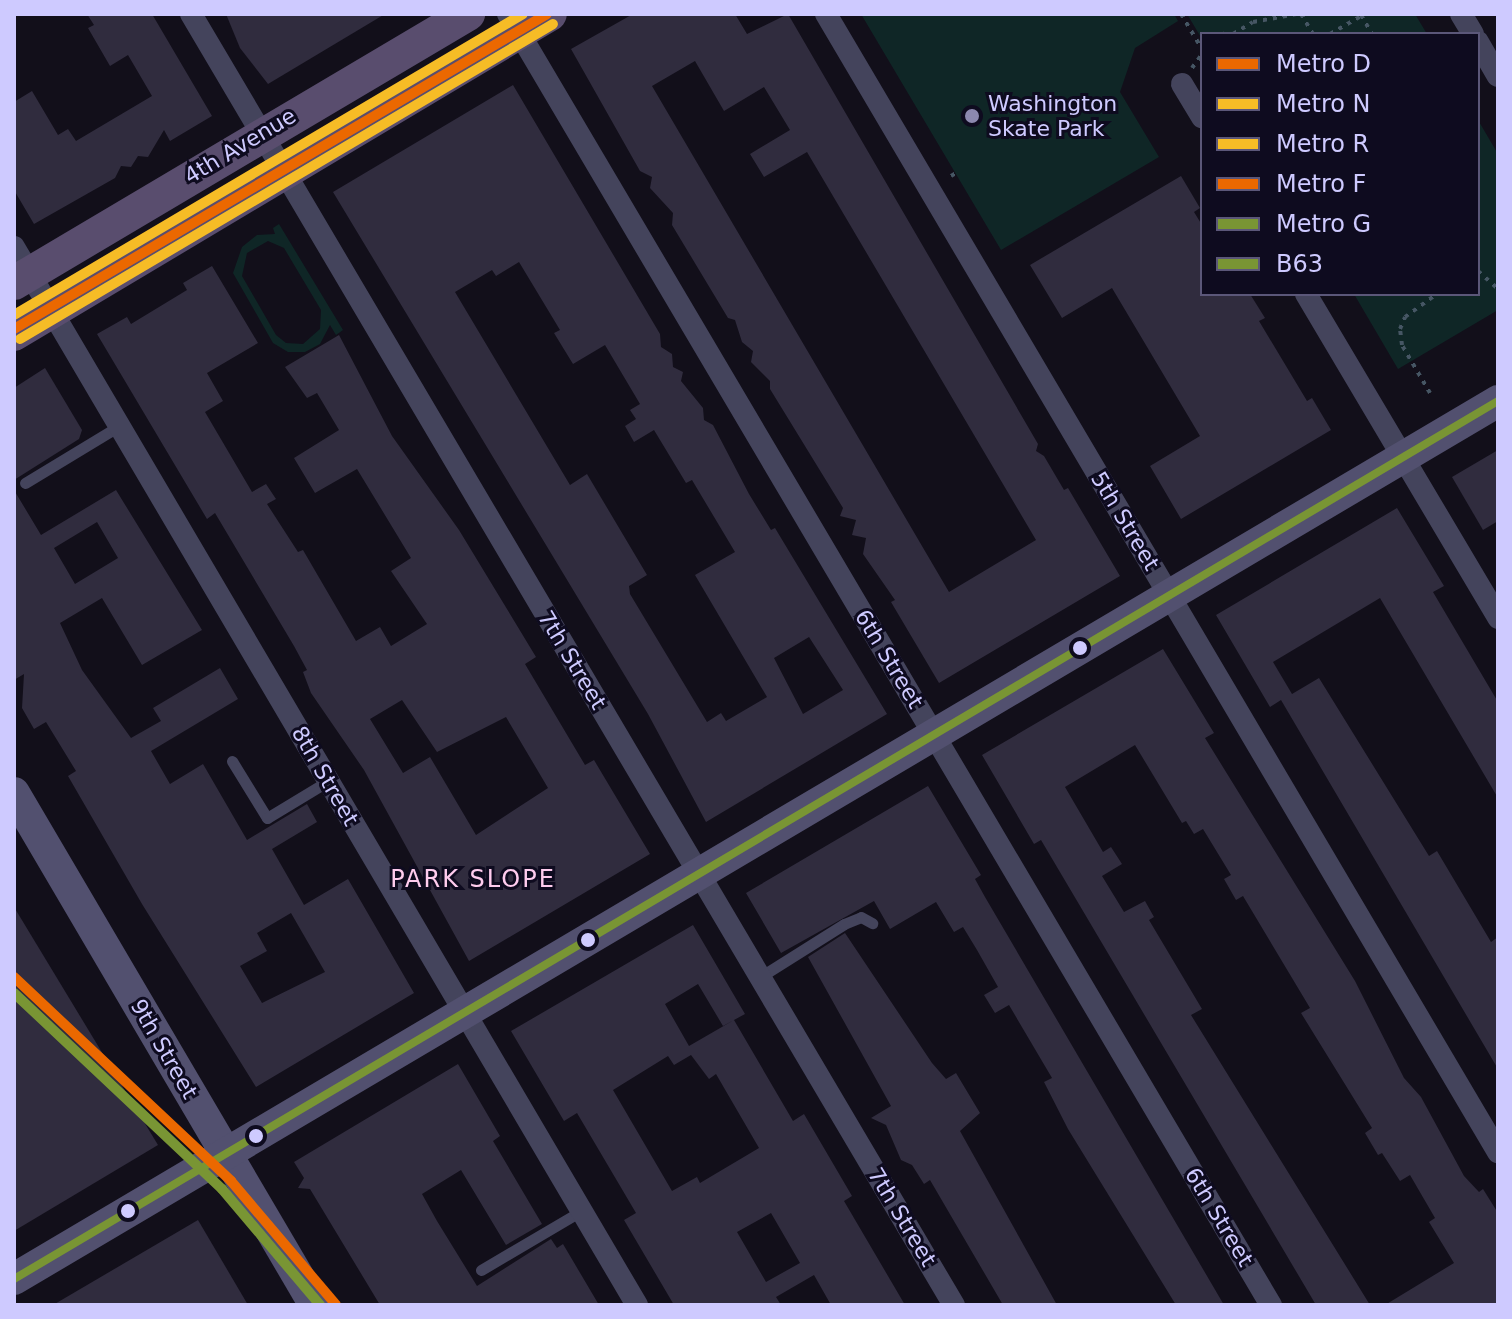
<!DOCTYPE html>
<style>
body{margin:0}
#map{position:relative;width:1512px;height:1319px;overflow:hidden;background:#120f1a;font-family:"DejaVu Sans",sans-serif}
div>[style]{position:absolute}
.green>*{inset:0;background:#0f2626}
.building>*{inset:0;background:#302c3e}
.path>*{height:4px;margin-top:-2px;transform-origin:0;background:repeating-linear-gradient(90deg,#465664 0 4px,transparent 0 10px)}
.lane>*{height:11px;margin:-5.5px;padding:0 5.5px;transform-origin:5.5px;border-radius:5.5px;background:#44445c}
.street>*{height:22px;margin:-11px;padding:0 11px;transform-origin:11px;border-radius:11px;background:#44445c}
.secondary>*{height:32px;margin:-16px;padding:0 16px;transform-origin:16px;border-radius:16px;background:#52506f}
.primary>*{height:34px;margin:-17px;padding:0 17px;transform-origin:17px;border-radius:17px;background:#594d6e}
.bus-1>*{height:8px;margin:-4px;padding:0 4px;transform-origin:4px;border-radius:4px;background:#799534}
.metro-1>*{height:10px;margin:-5px;padding:0 5px;transform-origin:5px;border-radius:5px;background:#eb6800}
.metro-2>*{height:10px;margin:-5px;padding:0 5px;transform-origin:5px;border-radius:5px;background:#f6bc26}
.metro-3>*{height:10px;margin:-5px;padding:0 5px;transform-origin:5px;border-radius:5px;background:#f6bc26}
.metro-4>*{height:10px;margin:-5px;padding:0 5px;transform-origin:5px;border-radius:5px;background:#eb6800}
.metro-5>*{height:10px;margin:-5px;padding:0 5px;transform-origin:5px;border-radius:5px;background:#799534}
.dots>*{width:22px;height:22px;translate:-50% -50%;box-sizing:border-box;border:4px solid #0e0b1f;border-radius:50%}
span{translate:-50% -50%;white-space:nowrap;text-align:center;line-height:1.15;-webkit-text-stroke:6px #0e0b1f;paint-order:stroke}
.poi-label{font-size:22px;color:#cecaff}
.left{translate:0 -50%;text-align:left}
.street-label{font-size:22px;color:#cecaff}
.neighbourhood-label{font-size:24px;color:#fce;letter-spacing:2px}
.frame{position:absolute;inset:0;border:16px solid #cecaff;pointer-events:none}
.legend{position:absolute;left:1200px;top:32px;width:280px;height:264px;box-sizing:border-box;background:#0e0b1f;border:2px solid #5b5779;margin:0;padding:10px 14px;list-style:none;font-size:24px;color:#cecaff}
.legend li{display:flex;align-items:center;gap:16px;height:40px}
.legend b{width:40px;border:2px solid #5b5779}
</style>
<div id="map">
<div class="green">
<div style="clip-path:polygon(861px 14px,1174px 14px,1178px 21px,1135px 48px,1120px 92px,1159px 157px,1001px 250px)"></div>
<div style="clip-path:polygon(1187px 14px,1415px 14px,1427px 34px,1202px 34px,1202px 39px)"></div>
<div style="clip-path:polygon(1478px 120px,1498px 154px,1498px 310px,1398px 369px,1354px 294px,1478px 294px)"></div>
<div style="clip-path:polygon(evenodd,279px 224px,343px 330px,336px 335px,330px 325px,320px 344px,305px 352px,288px 352px,273px 343px,233px 273px,242px 247px,257px 235px,275px 234px,273px 228px,279px 224px,268px 241px,284px 248px,321px 310px,320px 329px,303px 344px,286px 343px,276px 335px,242px 276px,247px 253px,268px 241px)"></div>
</div>
<div class="building">
<div style="clip-path:polygon(87px 14px,152px 14px,212px 116px,170px 141px,164px 130px,148px 157px,138px 156px,131px 167px,121px 166px,115px 178px,34px 224px,14px 190px,14px 102px,32px 91px,58px 135px,68px 129px,76px 141px,152px 96px,128px 55px,110px 66px,88px 28px,94px 25px)"></div>
<div style="clip-path:polygon(226px 14px,385px 14px,268px 84px,240px 48px)"></div>
<div style="clip-path:polygon(evenodd,633px 14px,735px 14px,747px 34px,788px 14px,1038px 444px,1036px 451px,1044px 456px,1064px 490px,1068px 488px,1120px 576px,939px 683px,891px 602px,895px 600px,863px 554px,866px 538px,852px 535px,856px 520px,840px 516px,843px 508px,770px 389px,770px 381px,751px 362px,753px 351px,742px 342px,735px 320px,728px 318px,672px 225px,673px 213px,650px 188px,652px 177px,640px 171px,571px 49px,633px 14px,695px 61px,724px 111px,764px 87px,790px 130px,750px 154px,764px 177px,807px 152px,1036px 540px,949px 592px,652px 86px,695px 61px)"></div>
<div style="clip-path:polygon(evenodd,513px 85px,660px 334px,661px 347px,672px 354px,673px 367px,683px 372px,681px 381px,703px 408px,704px 420px,713px 425px,749px 494px,771px 530px,775px 528px,887px 714px,706px 822px,648px 714px,333px 192px,513px 85px,519px 262px,560px 330px,554px 333px,573px 364px,605px 345px,640px 404px,630px 410px,636px 419px,625px 426px,634px 442px,654px 430px,686px 483px,692px 480px,735px 552px,695px 575px,767px 697px,726px 721px,721px 713px,707px 722px,630px 594px,629px 586px,647px 575px,587px 474px,570px 485px,455px 292px,492px 270px,496px 276px,519px 262px,513px 85px,809px 637px,843px 690px,803px 714px,774px 658px,809px 637px)"></div>
<div style="clip-path:polygon(1181px 176px,1200px 208px,1194px 212px,1202px 225px,1202px 294px,1250px 294px,1265px 318px,1259px 321px,1307px 401px,1312px 398px,1331px 430px,1181px 519px,1150px 466px,1200px 436px,1112px 288px,1062px 318px,1030px 265px)"></div>
<div style="clip-path:polygon(evenodd,212px 266px,258px 343px,207px 373px,223px 401px,205px 412px,252px 492px,266px 484px,276px 499px,267px 504px,298px 552px,303px 550px,356px 641px,380px 627px,391px 646px,427px 624px,391px 571px,411px 558px,357px 469px,315px 493px,294px 458px,339px 430px,317px 393px,307px 398px,285px 367px,339px 335px,392px 436px,459px 530px,536px 657px,525px 664px,585px 765px,594px 760px,650px 854px,469px 961px,364px 770px,311px 693px,303px 672px,307px 670px,294px 646px,215px 513px,207px 519px,97px 334px,127px 317px,131px 324px,187px 290px,183px 283px,212px 266px,402px 700px,437px 752px,506px 717px,548px 788px,476px 835px,430px 757px,403px 773px,370px 719px,402px 700px)"></div>
<div style="clip-path:polygon(45px 368px,82px 430px,79px 439px,14px 480px,14px 388px)"></div>
<div style="clip-path:polygon(1498px 450px,1498px 521px,1483px 530px,1452px 477px)"></div>
<div style="clip-path:polygon(evenodd,14px 490px,41px 535px,116px 490px,202px 630px,142px 665px,102px 598px,60px 623px,82px 670px,131px 738px,161px 721px,153px 708px,220px 668px,238px 699px,151px 751px,170px 784px,203px 764px,247px 840px,307px 804px,317px 822px,272px 849px,304px 905px,348px 879px,414px 993px,256px 1087px,142px 904px,68px 776px,76px 771px,46px 722px,34px 729px,22px 708px,24px 674px,14px 680px,14px 490px,97px 522px,118px 558px,75px 584px,54px 548px,97px 522px,14px 490px,291px 913px,325px 972px,262px 1003px,240px 966px,267px 951px,257px 933px,291px 913px)"></div>
<div style="clip-path:polygon(1397px 508px,1444px 586px,1433px 592px,1498px 702px,1498px 798px,1380px 598px,1273px 662px,1292px 694px,1319px 678px,1429px 856px,1437px 851px,1491px 942px,1498px 937px,1498px 1069px,1281px 700px,1270px 707px,1216px 615px)"></div>
<div style="clip-path:polygon(1163px 649px,1214px 733px,1205px 738px,1355px 981px,1404px 1078px,1421px 1097px,1464px 1176px,1479px 1192px,1483px 1189px,1498px 1213px,1498px 1305px,1385px 1305px,1454px 1263px,1429px 1222px,1435px 1218px,1410px 1175px,1400px 1181px,1382px 1153px,1378px 1155px,1365px 1133px,1372px 1128px,1301px 1013px,1310px 1008px,1243px 896px,1236px 900px,1224px 879px,1231px 875px,1203px 829px,1194px 834px,1186px 821px,1182px 823px,1135px 745px,1065px 787px,1103px 852px,1111px 847px,1122px 864px,1102px 876px,1124px 912px,1145px 901px,1154px 917px,1149px 920px,1202px 1009px,1191px 1015px,1370px 1305px,1316px 1305px,1041px 840px,1034px 844px,982px 755px)"></div>
<div style="clip-path:polygon(928px 786px,981px 875px,975px 879px,985px 897px,1224px 1305px,1176px 1305px,1068px 1129px,1044px 1082px,1052px 1078px,1009px 1005px,995px 1013px,984px 995px,998px 987px,977px 950px,963px 927px,954px 932px,936px 902px,890px 929px,874px 901px,781px 953px,746px 893px)"></div>
<div style="clip-path:polygon(14px 907px,158px 1145px,14px 1231px)"></div>
<div style="clip-path:polygon(evenodd,693px 925px,745px 1014px,723px 1026px,698px 984px,665px 1004px,689px 1046px,734px 1020px,793px 1121px,804px 1114px,852px 1196px,844px 1201px,905px 1305px,831px 1305px,814px 1275px,776px 1297px,781px 1305px,674px 1305px,624px 1220px,636px 1213px,577px 1113px,564px 1121px,511px 1031px,693px 925px,691px 1055px,709px 1079px,716px 1074px,759px 1148px,700px 1183px,697px 1177px,672px 1191px,613px 1090px,668px 1056px,674px 1065px,691px 1055px,693px 925px,771px 1213px,800px 1263px,766px 1282px,737px 1232px,771px 1213px)"></div>
<div style="clip-path:polygon(845px 933px,932px 1063px,946px 1079px,956px 1073px,980px 1113px,960px 1131px,1057px 1305px,1003px 1305px,930px 1180px,924px 1184px,912px 1165px,901px 1160px,886px 1125px,871px 1118px,891px 1106px,808px 957px)"></div>
<div style="clip-path:polygon(458px 1064px,500px 1136px,493px 1141px,542px 1224px,506px 1245px,461px 1170px,422px 1194px,437px 1221px,477px 1286px,551px 1239px,557px 1248px,563px 1244px,599px 1305px,380px 1305px,310px 1189px,298px 1188px,304px 1178px,294px 1162px)"></div>
<div style="clip-path:polygon(198px 1220px,248px 1305px,53px 1305px)"></div>
</div>
<div class="path">
<div style="left:1181px;top:14px;width:41px;rotate:59deg"></div>
<div style="left:1301px;top:14px;width:23px;rotate:59deg"></div>
<div style="left:1361px;top:15px;width:22px;rotate:60deg"></div>
<div style="left:1222px;top:33px;width:1px;rotate:45deg"></div>
<div style="left:1233px;top:34px;width:23px;rotate:-31deg"></div>
<div style="left:1253px;top:22px;width:44px;rotate:-10.5deg"></div>
<div style="left:1330px;top:34px;width:39px;rotate:-30deg"></div>
<div style="left:1192px;top:68px;width:17px;rotate:-54deg"></div>
<div style="left:951px;top:176px;width:6px;rotate:-31deg"></div>
<div style="left:1478px;top:271px;width:27px;rotate:42deg"></div>
<div style="left:1430px;top:393px;width:56px;rotate:-120.3deg"></div>
<div style="left:1402px;top:345px;width:16px;rotate:-97deg"></div>
<div style="left:1400px;top:329px;width:13px;rotate:-67deg"></div>
<div style="left:1405px;top:317px;width:39px;rotate:-36deg"></div>
</div>
<div class="lane">
<div style="left:25px;top:483px;width:110px;rotate:-31.2deg"></div>
<div style="left:232px;top:761px;width:67px;rotate:58.4deg"></div>
<div style="left:267px;top:818px;width:71px;rotate:-31.2deg"></div>
<div style="left:760px;top:977px;width:99px;rotate:-32.2deg"></div>
<div style="left:844px;top:924px;width:18px;rotate:-22deg"></div>
<div style="left:861px;top:917px;width:13px;rotate:29deg"></div>
<div style="left:481px;top:1270px;width:116px;rotate:-30.5deg"></div>
</div>
<div class="street">
<div style="left:191px;top:14px;width:1500px;rotate:59.42deg"></div>
<div style="left:508px;top:14px;width:1500px;rotate:59.42deg"></div>
<div style="left:826px;top:14px;width:1322px;rotate:59.44deg"></div>
<div style="left:1461px;top:14px;width:23px;rotate:59deg"></div>
<div style="left:1478px;top:42px;width:39px;rotate:60deg"></div>
<div style="left:1182px;top:84px;width:39px;rotate:59deg"></div>
<div style="left:14px;top:247px;width:1228px;rotate:59.51deg"></div>
<div style="left:1306px;top:294px;width:377px;rotate:59.3deg"></div>
</div>
<div class="secondary">
<div style="left:14px;top:793px;width:594px;rotate:59.55deg"></div>
<div style="left:14px;top:1279px;width:1724px;rotate:-30.61deg"></div>
</div>
<div class="primary">
<div style="left:14px;top:283px;width:528px;rotate:-30.65deg"></div>
<div style="left:14px;top:334px;width:624px;rotate:-30.84deg"></div>
</div>
<div class="bus-1">
<div style="left:14px;top:1279px;width:1724px;rotate:-30.61deg"></div>
</div>
<div class="metro-1">
<div style="left:14px;top:329px;width:619px;rotate:-30.58deg"></div>
</div>
<div class="metro-2">
<div style="left:20px;top:339px;width:619px;rotate:-30.58deg"></div>
</div>
<div class="metro-3">
<div style="left:14px;top:315px;width:591px;rotate:-30.6deg"></div>
</div>
<div class="metro-4">
<div style="left:14px;top:977px;width:298px;rotate:43.2deg"></div>
<div style="left:231px;top:1181px;width:162px;rotate:49.7deg"></div>
</div>
<div class="metro-5">
<div style="left:14px;top:993px;width:286px;rotate:43.3deg"></div>
<div style="left:222px;top:1189px;width:152px;rotate:49.8deg"></div>
</div>
<div class="dots">
<div style="left:972px;top:116px;background:#8c89af"></div>
<div style="left:1080px;top:648px;background:#cecaff"></div>
<div style="left:588px;top:940px;background:#cecaff"></div>
<div style="left:256px;top:1136px;background:#cecaff"></div>
<div style="left:128px;top:1211px;background:#cecaff"></div>
</div>
<div class="poi-label">
<span class="left" style="left:988px;top:116px">Washington<br>Skate Park</span>
</div>
<div class="street-label">
<span style="left:240px;top:146px;rotate:-31deg">4th Avenue</span>
<span style="left:1125px;top:521px;rotate:59deg">5th Street</span>
<span style="left:889px;top:659px;rotate:59deg">6th Street</span>
<span style="left:572px;top:660px;rotate:59deg">7th Street</span>
<span style="left:325px;top:776px;rotate:60deg">8th Street</span>
<span style="left:164px;top:1049px;rotate:60deg">9th Street</span>
<span style="left:902px;top:1217px;rotate:59deg">7th Street</span>
<span style="left:1219px;top:1217px;rotate:59deg">6th Street</span>
</div>
<div class="neighbourhood-label">
<span style="left:473px;top:880px">PARK SLOPE</span>
</div>
<div class="frame"></div>
<ul class="legend">
<li><b style="height:10px;background:#eb6800"></b>Metro D</li>
<li><b style="height:10px;background:#f6bc26"></b>Metro N</li>
<li><b style="height:10px;background:#f6bc26"></b>Metro R</li>
<li><b style="height:10px;background:#eb6800"></b>Metro F</li>
<li><b style="height:10px;background:#799534"></b>Metro G</li>
<li><b style="height:10px;background:#799534"></b>B63</li>
</ul>
</div>
